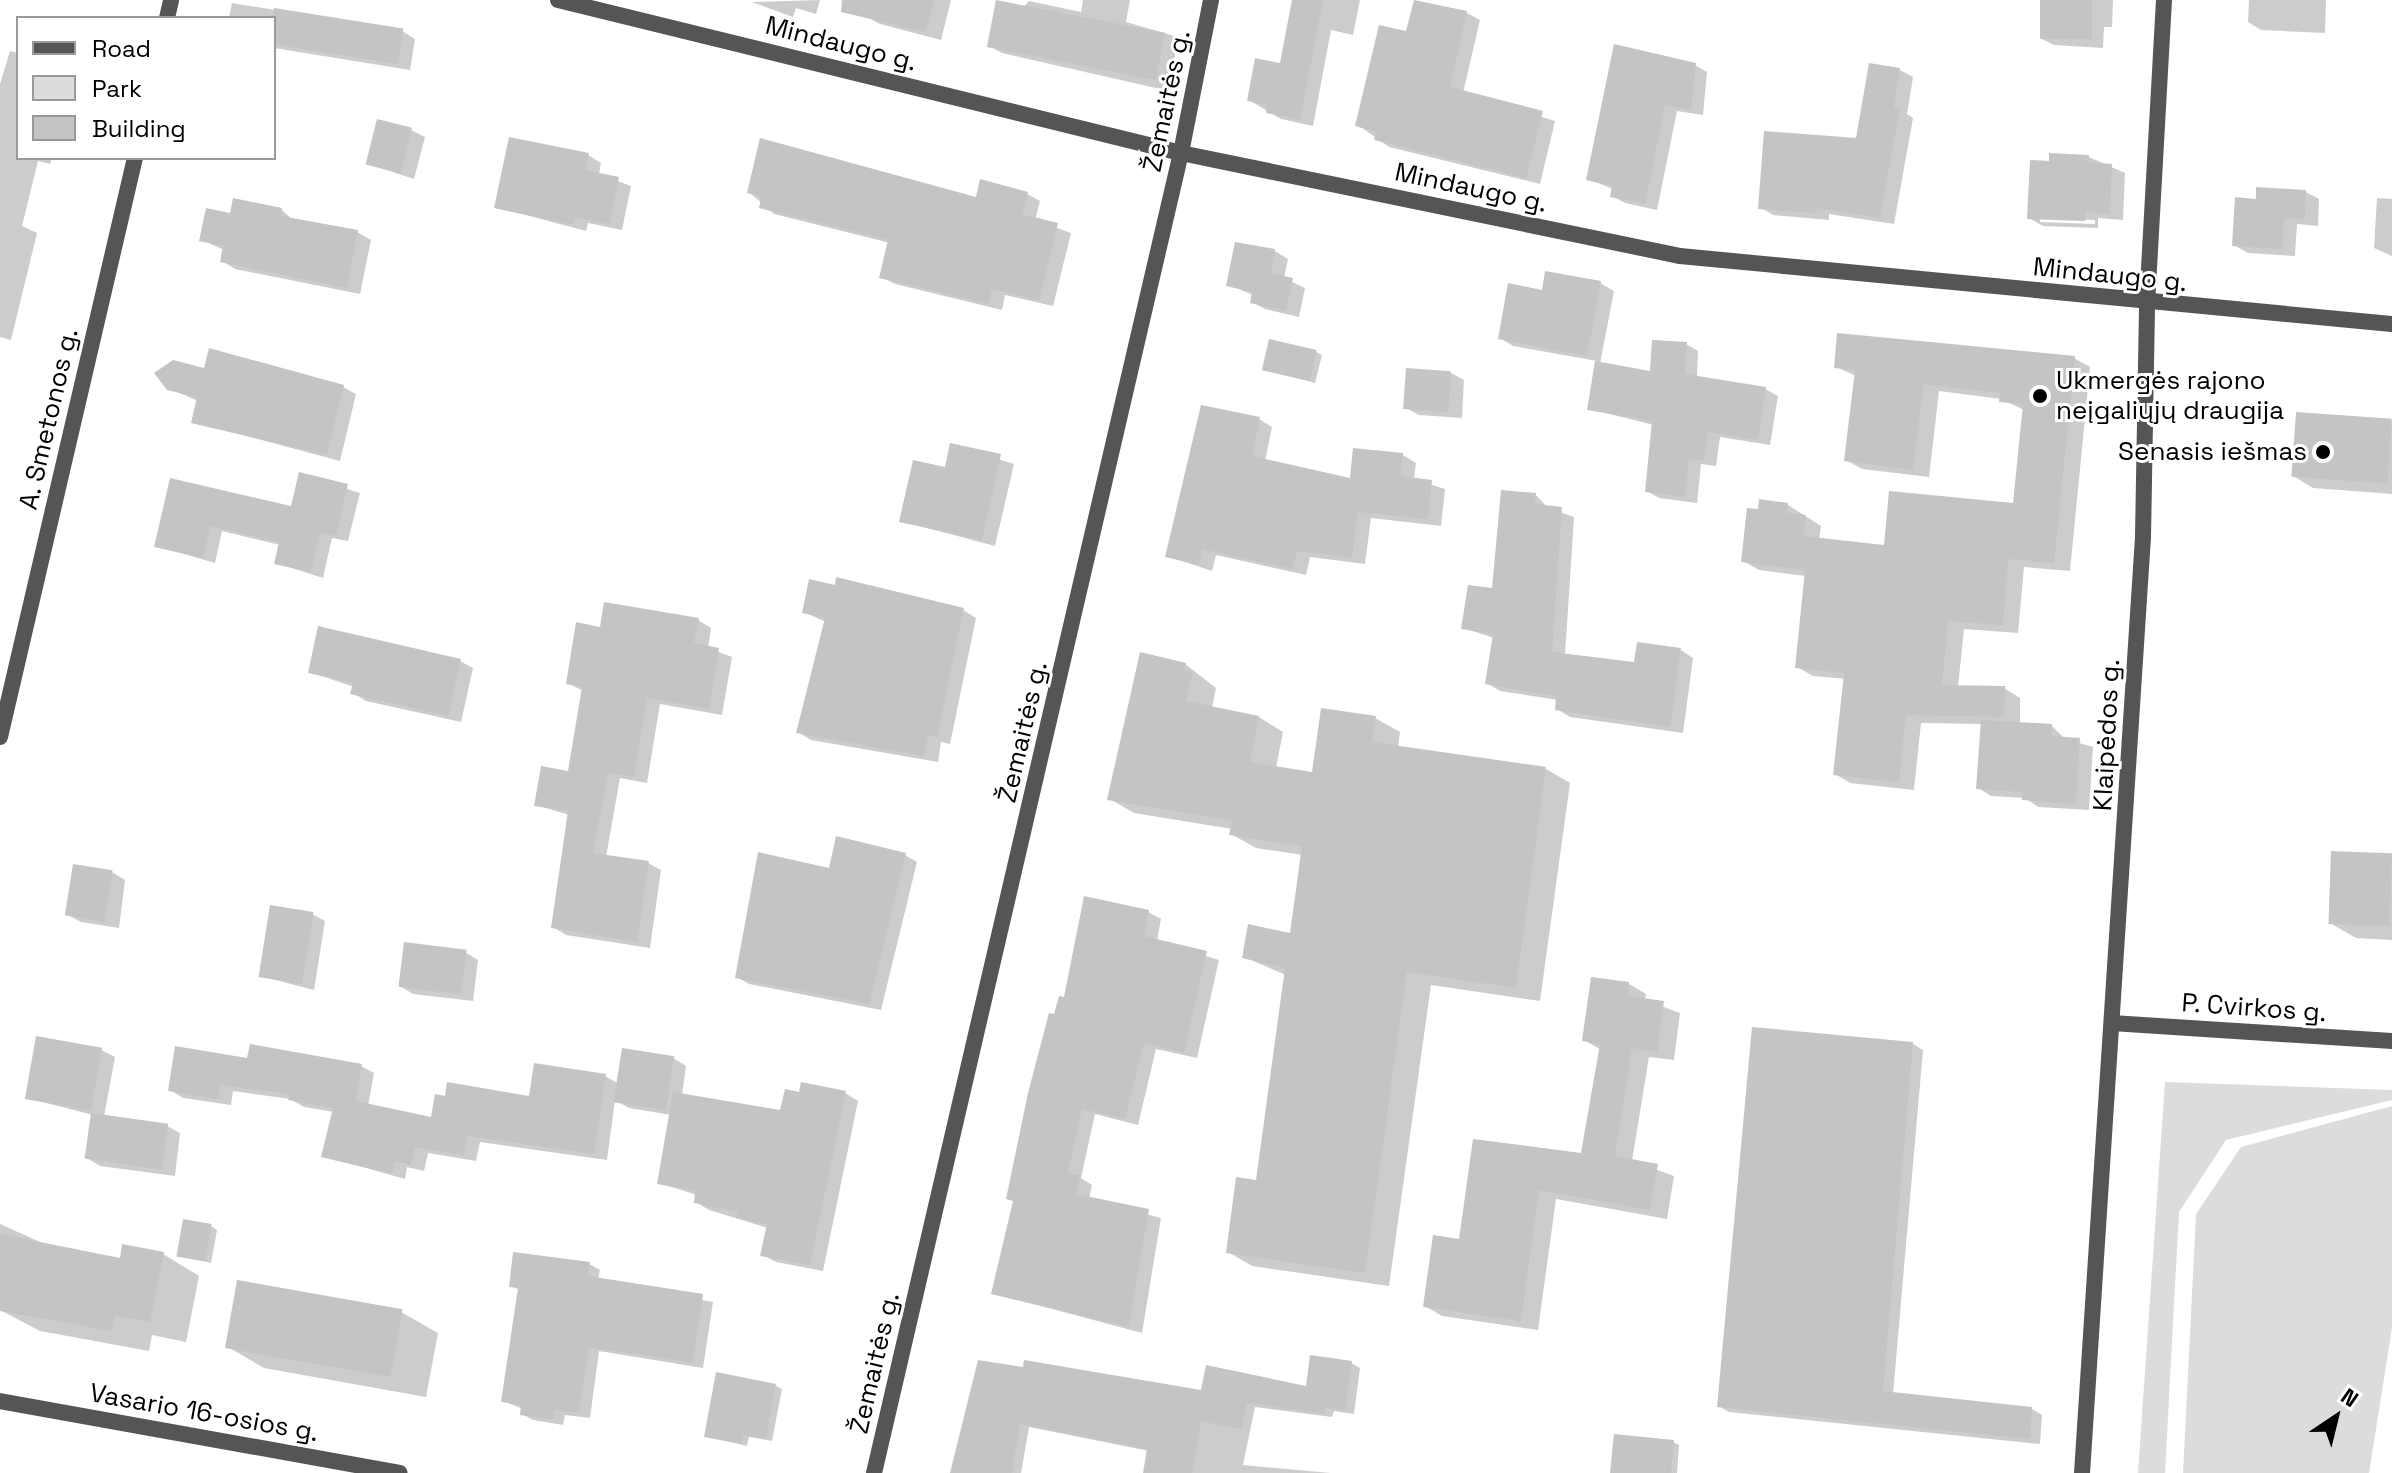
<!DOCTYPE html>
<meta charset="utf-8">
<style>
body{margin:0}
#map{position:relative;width:2392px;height:1473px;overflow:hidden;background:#fff;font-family:"Space Grotesk",sans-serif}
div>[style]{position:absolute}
.green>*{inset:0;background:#dcdcdc}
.shadow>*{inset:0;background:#0003}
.building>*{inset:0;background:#c4c4c4;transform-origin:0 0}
.minor>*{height:16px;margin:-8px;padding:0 8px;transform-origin:8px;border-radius:8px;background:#555}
.dots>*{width:22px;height:22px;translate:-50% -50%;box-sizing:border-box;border:4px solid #fff;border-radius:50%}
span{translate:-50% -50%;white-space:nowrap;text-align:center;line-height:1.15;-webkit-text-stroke:6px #fff;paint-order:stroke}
.street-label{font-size:26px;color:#000}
.poi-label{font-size:26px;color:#000}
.left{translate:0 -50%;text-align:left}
.right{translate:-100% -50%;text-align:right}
.legend{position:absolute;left:16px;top:16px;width:260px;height:144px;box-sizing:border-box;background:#fff;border:2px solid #999;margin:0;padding:10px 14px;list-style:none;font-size:24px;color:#000}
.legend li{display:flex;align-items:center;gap:16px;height:40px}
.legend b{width:40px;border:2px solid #999}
.north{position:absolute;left:2296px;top:1377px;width:80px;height:80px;-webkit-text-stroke:6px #fff;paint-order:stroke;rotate:35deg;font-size:22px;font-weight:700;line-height:32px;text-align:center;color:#000}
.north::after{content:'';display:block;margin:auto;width:28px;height:36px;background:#000;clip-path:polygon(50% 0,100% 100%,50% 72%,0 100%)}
</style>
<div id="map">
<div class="green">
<div style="clip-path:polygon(2165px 1082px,2392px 1090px,2392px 1100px,2226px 1140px,2179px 1212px,2165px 1473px,2138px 1473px)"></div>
<div style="clip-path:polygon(2392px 1106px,2392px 1328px,2369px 1473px,2183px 1473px,2196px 1214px,2241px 1147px)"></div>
</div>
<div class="shadow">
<div style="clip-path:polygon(820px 0,816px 14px,796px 8px,793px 17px,752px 2px)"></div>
<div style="clip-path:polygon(869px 0,951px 0,941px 40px,880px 24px,865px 16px)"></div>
<div style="clip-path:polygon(1083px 0,1130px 0,1126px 22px,1178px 37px,1169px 91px,1002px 53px,989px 46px,1029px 1px,1081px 12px)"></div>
<div style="clip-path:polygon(1294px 0,1360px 0,1353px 35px,1331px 30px,1313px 126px,1281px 119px,1249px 100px,1282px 65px)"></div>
<div style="clip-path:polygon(2042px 0,2113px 0,2112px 27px,2104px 27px,2103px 48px,2054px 45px,2040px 38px)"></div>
<div style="clip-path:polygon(2249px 0,2326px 0,2325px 33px,2261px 30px,2248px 22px)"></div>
<div style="clip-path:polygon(232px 3px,402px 31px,415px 39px,410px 70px,274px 48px,274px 18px,229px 18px)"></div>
<div style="clip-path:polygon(1467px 13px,1480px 20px,1463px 93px,1555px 121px,1540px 184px,1389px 147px,1358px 125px,1408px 34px)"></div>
<div style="clip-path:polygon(10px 51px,18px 53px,18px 158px,52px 158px,50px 164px,38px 161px,22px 226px,37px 233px,11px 340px,0 337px,0 84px)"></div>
<div style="clip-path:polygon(1695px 65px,1707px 72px,1703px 115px,1677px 111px,1657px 210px,1625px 203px,1612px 196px,1613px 189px,1588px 179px)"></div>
<div style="clip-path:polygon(1900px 70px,1913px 77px,1907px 114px,1913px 118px,1894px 224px,1829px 214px,1829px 220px,1773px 215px,1760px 207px,1858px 140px)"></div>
<div style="clip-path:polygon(411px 130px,425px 137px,414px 179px,368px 164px)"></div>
<div style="clip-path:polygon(588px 155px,601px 163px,599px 174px,631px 186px,622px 230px,588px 223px,586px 231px,496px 207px)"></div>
<div style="clip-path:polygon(evenodd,2089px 157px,2125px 173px,2123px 220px,2098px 218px,2098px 228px,2043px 226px,2029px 218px,2051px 163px,2089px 157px,2040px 218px,2095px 220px,2095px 224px,2040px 222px,2040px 218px)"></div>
<div style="clip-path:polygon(749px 192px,977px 200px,1027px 194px,1040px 201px,1035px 220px,1071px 233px,1053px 306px,1005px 295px,1002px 310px,895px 284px,881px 277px,890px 243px,774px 214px)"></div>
<div style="clip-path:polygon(2306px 192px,2319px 199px,2318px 226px,2297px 224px,2295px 256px,2248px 253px,2234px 245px,2258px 201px)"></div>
<div style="clip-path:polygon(2377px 198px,2392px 199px,2392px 256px,2374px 248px)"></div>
<div style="clip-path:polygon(282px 210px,294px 221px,357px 232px,371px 240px,360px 294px,235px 269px,222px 261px,224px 250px,202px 240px,232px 216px)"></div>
<div style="clip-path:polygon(1275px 251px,1288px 259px,1284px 278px,1305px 288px,1299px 317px,1265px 309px,1252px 302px,1253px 295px,1229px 285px)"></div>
<div style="clip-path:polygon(1600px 283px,1614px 291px,1600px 364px,1652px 373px,1686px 344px,1698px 351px,1697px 378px,1765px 389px,1778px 396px,1770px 445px,1720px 437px,1716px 466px,1701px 464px,1697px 503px,1659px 498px,1647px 491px,1654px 425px,1589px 409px,1597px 361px,1513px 346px,1500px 338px,1543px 292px)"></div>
<div style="clip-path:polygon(1316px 352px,1322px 355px,1315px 383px,1265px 369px)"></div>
<div style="clip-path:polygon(2074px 358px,2090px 367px,2070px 571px,2024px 567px,2018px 633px,1964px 629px,1958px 687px,2004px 688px,2020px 698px,2020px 724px,2052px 726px,2065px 739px,2093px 747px,2089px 810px,2038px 807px,2025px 798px,1991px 796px,1978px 788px,1982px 724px,1921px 723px,1914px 790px,1850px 783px,1835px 774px,1846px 679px,1813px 676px,1797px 667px,1806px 576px,1759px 570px,1743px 561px,1788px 505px,1821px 526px,1819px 540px,1886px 547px,2015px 505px,2024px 410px,2001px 399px,1939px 391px,1929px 477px,1862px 469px,1846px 460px,1856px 376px,1836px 367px)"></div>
<div style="clip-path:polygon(205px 370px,343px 387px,356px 394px,340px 461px,194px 422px,198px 401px,168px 388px)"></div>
<div style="clip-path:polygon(1451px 373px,1464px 380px,1462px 418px,1419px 415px,1406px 408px)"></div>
<div style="clip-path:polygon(1259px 419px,1272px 427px,1265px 461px,1351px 480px,1403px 455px,1416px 463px,1414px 479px,1445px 489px,1441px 526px,1371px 518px,1365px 564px,1310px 557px,1306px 575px,1216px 555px,1212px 571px,1167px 556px)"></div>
<div style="clip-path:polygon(2392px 421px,2392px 494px,2313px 488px,2293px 476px)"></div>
<div style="clip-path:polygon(952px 445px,1014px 464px,995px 546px,901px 521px,947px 469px)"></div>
<div style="clip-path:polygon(300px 475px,360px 493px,348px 541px,332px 538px,323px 578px,276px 563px,280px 545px,222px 531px,215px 563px,157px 546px,171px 480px,292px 509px)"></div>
<div style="clip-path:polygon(1536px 495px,1548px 508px,1574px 517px,1565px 655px,1636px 664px,1681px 650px,1693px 658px,1683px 733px,1570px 717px,1557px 709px,1558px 700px,1500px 691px,1487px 683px,1494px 638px,1463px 628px,1494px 590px)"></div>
<div style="clip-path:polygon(963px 610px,976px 618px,950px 744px,941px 742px,938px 762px,811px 740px,798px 732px,826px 622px,804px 612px)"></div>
<div style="clip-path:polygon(698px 620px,711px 628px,708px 648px,732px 657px,722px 715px,660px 704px,647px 783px,620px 778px,606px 857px,648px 863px,661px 870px,650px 948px,566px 935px,553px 927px,569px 815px,536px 805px,569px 774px,583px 691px,568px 683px,602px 629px)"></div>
<div style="clip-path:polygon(460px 661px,473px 668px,461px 722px,366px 701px,353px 693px,354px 687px,310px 672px)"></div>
<div style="clip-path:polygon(1185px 664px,1216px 688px,1212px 708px,1259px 717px,1283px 732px,1276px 768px,1314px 775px,1375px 718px,1400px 732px,1398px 748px,1546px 769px,1570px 783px,1540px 1001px,1431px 985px,1389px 1286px,1252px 1266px,1228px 1252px,1257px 1182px,1286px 975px,1244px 957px,1292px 935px,1303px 855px,1256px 848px,1231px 834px,1232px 829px,1134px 813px,1110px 799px)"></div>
<div style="clip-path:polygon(905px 855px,917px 862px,881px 1010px,749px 984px,737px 977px,830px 871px)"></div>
<div style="clip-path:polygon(2392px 855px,2392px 940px,2356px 938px,2330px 923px)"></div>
<div style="clip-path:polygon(112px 872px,125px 880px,119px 928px,81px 922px,68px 915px)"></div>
<div style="clip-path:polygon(1148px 912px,1161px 919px,1157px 941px,1219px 960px,1197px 1058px,1156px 1049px,1138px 1125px,1095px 1114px,1081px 1178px,1092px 1185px,1089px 1199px,1161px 1218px,1142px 1333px,993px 1293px,1056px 1016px)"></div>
<div style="clip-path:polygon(312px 914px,325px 921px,314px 990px,260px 976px)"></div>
<div style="clip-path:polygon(465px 952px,478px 960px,473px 1001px,413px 994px,400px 986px)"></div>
<div style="clip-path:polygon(1629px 984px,1646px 994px,1645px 1000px,1680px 1013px,1674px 1060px,1649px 1057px,1632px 1161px,1674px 1176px,1667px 1219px,1556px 1199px,1538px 1330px,1442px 1316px,1425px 1306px,1461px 1241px,1583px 1156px,1601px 1050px,1584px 1040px)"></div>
<div style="clip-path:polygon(1913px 1044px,1923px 1050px,1893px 1394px,2032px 1409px,2042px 1415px,2040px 1444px,1729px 1412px,1719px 1406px)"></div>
<div style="clip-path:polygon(101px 1050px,115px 1057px,104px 1117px,167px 1126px,180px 1133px,175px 1176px,100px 1166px,87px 1158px,93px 1115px,27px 1098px)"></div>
<div style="clip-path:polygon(673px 1058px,686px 1066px,682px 1095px,782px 1113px,801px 1094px,845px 1093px,858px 1101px,823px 1271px,776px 1262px,763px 1255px,768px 1228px,709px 1210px,696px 1202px,697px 1195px,659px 1183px,671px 1115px,629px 1108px,615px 1100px,607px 1160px,480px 1142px,476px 1161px,428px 1153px,424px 1171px,407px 1167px,405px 1179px,324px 1156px,334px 1112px,304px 1107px,290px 1099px,233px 1091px,231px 1105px,183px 1098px,170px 1090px,249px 1060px,361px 1066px,374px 1073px,368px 1106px,433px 1120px,605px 1076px,619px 1084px)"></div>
<div style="clip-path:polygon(0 1224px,49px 1246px,122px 1260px,163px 1254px,199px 1276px,186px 1342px,152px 1335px,149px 1351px,40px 1331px,0 1310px)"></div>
<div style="clip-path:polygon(211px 1226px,217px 1230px,211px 1263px,178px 1255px)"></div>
<div style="clip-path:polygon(589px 1264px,600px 1270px,598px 1280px,713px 1302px,703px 1368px,599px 1351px,590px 1418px,565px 1415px,563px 1425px,533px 1420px,522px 1414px,523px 1409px,503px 1401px,519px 1290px,511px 1285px)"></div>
<div style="clip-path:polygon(401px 1312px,438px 1333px,426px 1397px,264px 1368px,228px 1347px)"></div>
<div style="clip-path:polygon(980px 1362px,1203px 1392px,1308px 1388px,1351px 1363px,1360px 1368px,1354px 1414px,1334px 1411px,1332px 1417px,1255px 1407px,1243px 1465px,1331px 1473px,1145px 1473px,1149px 1451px,1029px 1427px,1021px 1473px,959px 1473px)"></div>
<div style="clip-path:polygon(776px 1386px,782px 1389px,772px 1441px,749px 1437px,747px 1446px,706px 1436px)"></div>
<div style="clip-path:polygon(1673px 1442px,1679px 1445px,1677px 1473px,1612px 1473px)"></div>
</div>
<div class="building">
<div style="clip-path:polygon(842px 0,934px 0,926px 32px,841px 12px)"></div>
<div style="left:996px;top:0;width:172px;height:48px;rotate:11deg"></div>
<div style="clip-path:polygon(1292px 0,1323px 0,1300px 120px,1266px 113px,1267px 105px,1247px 101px,1255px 58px,1280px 63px)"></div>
<div style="clip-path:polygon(1414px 0,1467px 11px,1450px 87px,1543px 111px,1526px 178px,1374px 140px,1376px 132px,1355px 126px,1379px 25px,1406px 31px)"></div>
<div style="left:2040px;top:0;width:52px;height:39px"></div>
<div style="left:274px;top:8px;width:131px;height:36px;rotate:9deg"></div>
<div style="clip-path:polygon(1614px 44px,1696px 63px,1691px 110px,1665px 105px,1645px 204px,1610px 197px,1612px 186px,1586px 180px)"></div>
<div style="clip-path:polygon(1869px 63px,1900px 68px,1894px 107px,1900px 108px,1880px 218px,1816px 208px,1816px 213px,1758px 209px,1764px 131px,1856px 138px)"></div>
<div style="left:377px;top:119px;width:36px;height:47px;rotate:14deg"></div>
<div style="clip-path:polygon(509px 137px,589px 153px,585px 170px,619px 177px,609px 224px,575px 217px,573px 225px,494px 208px)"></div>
<div style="clip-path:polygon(760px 138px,976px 197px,980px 179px,1028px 192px,1022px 214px,1058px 223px,1039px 300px,992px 289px,989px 304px,879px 278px,888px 240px,759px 208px,761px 197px,747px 193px)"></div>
<div style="clip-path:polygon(2049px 153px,2089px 155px,2089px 162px,2112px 164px,2110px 214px,2086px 212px,2085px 221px,2027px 219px,2030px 160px,2049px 161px)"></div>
<div style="clip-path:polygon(2256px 187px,2306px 190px,2305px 219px,2284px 218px,2282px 249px,2232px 246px,2235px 197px,2256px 199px)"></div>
<div style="clip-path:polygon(233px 198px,282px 208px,281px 216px,358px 230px,347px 288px,220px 262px,223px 246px,199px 241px,206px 208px,230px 213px)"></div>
<div style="clip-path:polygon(1235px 242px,1275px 249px,1271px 273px,1293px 278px,1286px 311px,1250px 303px,1252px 292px,1226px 286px)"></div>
<div style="clip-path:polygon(1545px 271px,1601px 281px,1587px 356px,1498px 339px,1508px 283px,1542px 290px)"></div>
<div style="clip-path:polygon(1837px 333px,2075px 356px,2054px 563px,2008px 559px,2003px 625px,1948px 621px,1942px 685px,2005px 686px,2004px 717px,1906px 715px,1899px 782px,1833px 775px,1844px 673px,1795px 668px,1805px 570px,1741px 562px,1747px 508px,1758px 509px,1759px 499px,1788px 503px,1787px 513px,1806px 515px,1803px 536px,1884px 545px,1889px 491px,2013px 503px,2023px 404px,1999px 402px,2000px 393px,1924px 384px,1913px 470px,1844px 461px,1855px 370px,1834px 368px)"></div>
<div style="left:1269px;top:339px;width:49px;height:32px;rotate:13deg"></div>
<div style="clip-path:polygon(1652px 340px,1687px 342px,1685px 374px,1766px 387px,1758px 440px,1708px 432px,1704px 460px,1689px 459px,1685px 497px,1645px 492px,1652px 421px,1587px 410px,1595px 361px,1650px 371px)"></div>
<div style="clip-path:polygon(209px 348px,344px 385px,327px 455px,191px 423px,197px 397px,167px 390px,154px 373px,173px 360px,204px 368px)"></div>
<div style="left:1406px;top:368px;width:45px;height:41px;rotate:4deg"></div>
<div style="clip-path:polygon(1201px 405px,1260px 417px,1252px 456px,1350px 478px,1353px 448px,1403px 453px,1401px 476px,1432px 480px,1428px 519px,1358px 512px,1352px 558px,1297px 551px,1293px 569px,1202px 549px,1199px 565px,1165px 557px)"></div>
<div style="left:2296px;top:412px;width:96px;height:65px;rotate:4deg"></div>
<div style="clip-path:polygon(950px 443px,1001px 454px,982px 540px,899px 522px,913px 460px,945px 467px)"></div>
<div style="clip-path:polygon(299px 472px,348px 484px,336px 536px,320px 532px,311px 572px,274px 564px,279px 542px,210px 526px,203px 558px,154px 547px,170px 478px,291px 506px)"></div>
<div style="clip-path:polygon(1501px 490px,1536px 493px,1535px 504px,1562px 507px,1552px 652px,1634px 662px,1637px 642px,1681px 648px,1670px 727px,1555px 710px,1556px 696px,1485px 684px,1493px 634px,1461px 629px,1468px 585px,1492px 588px)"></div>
<div style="clip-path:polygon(836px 577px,964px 608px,937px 737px,928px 736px,924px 756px,796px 733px,825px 618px,802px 613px,809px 579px,835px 585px)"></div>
<div style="clip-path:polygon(604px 602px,699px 618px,694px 643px,719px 648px,709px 709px,647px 698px,634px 777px,608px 772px,593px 853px,649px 861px,637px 942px,551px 928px,568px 811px,534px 806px,541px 766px,568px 771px,582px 687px,566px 684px,576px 622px,600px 627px)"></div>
<div style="clip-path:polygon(318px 626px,461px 659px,448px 716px,350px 694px,353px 683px,308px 673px)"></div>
<div style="clip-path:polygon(1140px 652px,1186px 663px,1184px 670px,1193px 672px,1186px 701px,1259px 716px,1250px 762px,1312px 772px,1321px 708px,1376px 716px,1372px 742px,1546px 767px,1516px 988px,1407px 972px,1365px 1273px,1226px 1253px,1236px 1177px,1256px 1180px,1285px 968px,1242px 958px,1248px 924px,1290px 933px,1302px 846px,1229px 835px,1232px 820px,1107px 800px)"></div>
<div style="clip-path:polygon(1981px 720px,2052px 724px,2052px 736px,2080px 738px,2076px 804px,2022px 800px,2023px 792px,1976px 789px)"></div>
<div style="clip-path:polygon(836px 836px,906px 853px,869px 1004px,735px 978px,758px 852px,829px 868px)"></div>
<div style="left:2331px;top:851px;width:61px;height:73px;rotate:2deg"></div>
<div style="left:73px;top:864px;width:40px;height:52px;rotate:9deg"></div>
<div style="clip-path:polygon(1084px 896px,1149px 910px,1144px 936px,1207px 951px,1184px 1053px,1144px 1043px,1125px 1119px,1082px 1109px,1068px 1173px,1080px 1175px,1076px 1194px,1149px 1209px,1129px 1327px,991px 1294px,1013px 1201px,1006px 1199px,1028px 1093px,1049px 1013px,1054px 1014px,1059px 996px,1064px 997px)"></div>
<div style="left:270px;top:905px;width:44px;height:73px;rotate:9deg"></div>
<div style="left:404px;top:942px;width:63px;height:45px;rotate:7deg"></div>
<div style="clip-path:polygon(1591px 977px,1629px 982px,1628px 996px,1664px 1001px,1657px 1052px,1632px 1048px,1615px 1156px,1658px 1164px,1650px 1210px,1539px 1190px,1521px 1321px,1423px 1307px,1433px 1235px,1459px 1239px,1473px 1139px,1581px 1153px,1600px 1044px,1582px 1041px)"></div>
<div style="clip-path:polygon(1752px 1027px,1913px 1042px,1883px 1391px,2032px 1407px,2030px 1439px,1717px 1407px)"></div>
<div style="left:36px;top:1036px;width:67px;height:64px;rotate:10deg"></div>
<div style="clip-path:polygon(250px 1044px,362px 1064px,356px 1101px,431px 1117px,435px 1094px,445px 1096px,447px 1082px,529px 1096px,534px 1063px,606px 1074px,594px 1154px,467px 1136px,464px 1155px,415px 1147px,411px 1165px,394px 1161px,392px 1174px,321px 1157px,333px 1108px,288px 1100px,290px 1094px,220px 1085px,218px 1099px,168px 1091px,175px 1046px,247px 1058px)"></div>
<div style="left:622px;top:1048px;width:53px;height:55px;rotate:9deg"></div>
<div style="clip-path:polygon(801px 1082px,846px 1091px,810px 1265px,760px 1256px,767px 1224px,736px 1218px,738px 1212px,694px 1203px,695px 1191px,657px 1184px,673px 1092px,780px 1110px,785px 1089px,799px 1092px)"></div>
<div style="left:91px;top:1113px;width:78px;height:46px;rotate:8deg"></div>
<div style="left:183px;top:1219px;width:29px;height:38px;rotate:10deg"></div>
<div style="clip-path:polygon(0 1234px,120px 1258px,122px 1244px,164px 1252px,150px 1322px,115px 1315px,112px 1331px,0 1311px)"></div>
<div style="clip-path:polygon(513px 1252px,590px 1262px,588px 1276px,703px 1294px,693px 1363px,589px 1347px,579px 1413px,554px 1410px,553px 1420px,520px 1415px,521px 1405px,501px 1402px,518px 1288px,509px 1287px)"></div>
<div style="left:237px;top:1280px;width:168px;height:69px;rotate:10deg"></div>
<div style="clip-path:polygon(1310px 1355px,1352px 1361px,1345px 1410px,1325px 1408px,1324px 1414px,1247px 1403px,1241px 1429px,1201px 1421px,1192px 1473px,1143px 1473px,1147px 1449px,1020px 1424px,1012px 1473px,950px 1473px,978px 1360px,1023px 1367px,1024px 1360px,1201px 1390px,1206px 1365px,1306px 1386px)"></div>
<div style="clip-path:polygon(716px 1372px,776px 1384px,766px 1439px,743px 1435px,742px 1444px,704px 1437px)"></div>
<div style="clip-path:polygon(1614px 1434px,1674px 1440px,1671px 1473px,1610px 1473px)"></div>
</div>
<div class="minor">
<div style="left:558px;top:0;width:642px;rotate:13.8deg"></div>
<div style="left:1181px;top:153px;width:510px;rotate:11.66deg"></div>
<div style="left:1680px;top:256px;width:715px;rotate:5.46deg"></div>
<div style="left:167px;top:18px;width:18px;rotate:-77deg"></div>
<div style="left:0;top:737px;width:595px;rotate:-76.88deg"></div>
<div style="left:2112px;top:1023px;width:281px;rotate:3.7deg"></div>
<div style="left:0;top:1401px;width:406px;rotate:10.2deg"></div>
<div style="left:874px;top:1473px;width:1355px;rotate:-76.91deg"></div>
<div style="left:1181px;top:153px;width:156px;rotate:-78.9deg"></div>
<div style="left:2082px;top:1473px;width:938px;rotate:-86.27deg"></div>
<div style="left:2143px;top:537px;width:233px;rotate:-89deg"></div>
<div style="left:2147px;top:304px;width:304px;rotate:-86.8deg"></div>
</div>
<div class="dots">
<div style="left:2040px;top:396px;background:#000"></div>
<div style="left:2323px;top:452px;background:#000"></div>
</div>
<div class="street-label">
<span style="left:841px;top:44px;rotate:14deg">Mindaugo g.</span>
<span style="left:1167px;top:101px;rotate:-78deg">Žemaitės g.</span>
<span style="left:1471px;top:188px;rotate:12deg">Mindaugo g.</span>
<span style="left:2110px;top:275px;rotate:6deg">Mindaugo g.</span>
<span style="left:49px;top:419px;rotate:-77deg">A. Smetonos g.</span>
<span style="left:1023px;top:732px;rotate:-77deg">Žemaitės g.</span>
<span style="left:2107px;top:735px;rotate:-87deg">Klaipėdos g.</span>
<span style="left:2254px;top:1008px;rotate:4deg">P. Cvirkos g.</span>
<span style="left:875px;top:1363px;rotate:-77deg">Žemaitės g.</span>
<span style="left:204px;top:1413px;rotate:10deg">Vasario 16-osios g.</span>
</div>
<div class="poi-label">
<span class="left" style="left:2056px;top:396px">Ukmergės rajono<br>neįgaliųjų draugija</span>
<span class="right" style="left:2307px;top:452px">Senasis iešmas</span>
</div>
<ul class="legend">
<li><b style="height:10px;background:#555"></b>Road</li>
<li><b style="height:22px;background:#dcdcdc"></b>Park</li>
<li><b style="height:22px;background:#c4c4c4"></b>Building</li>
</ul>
<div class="north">N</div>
</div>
